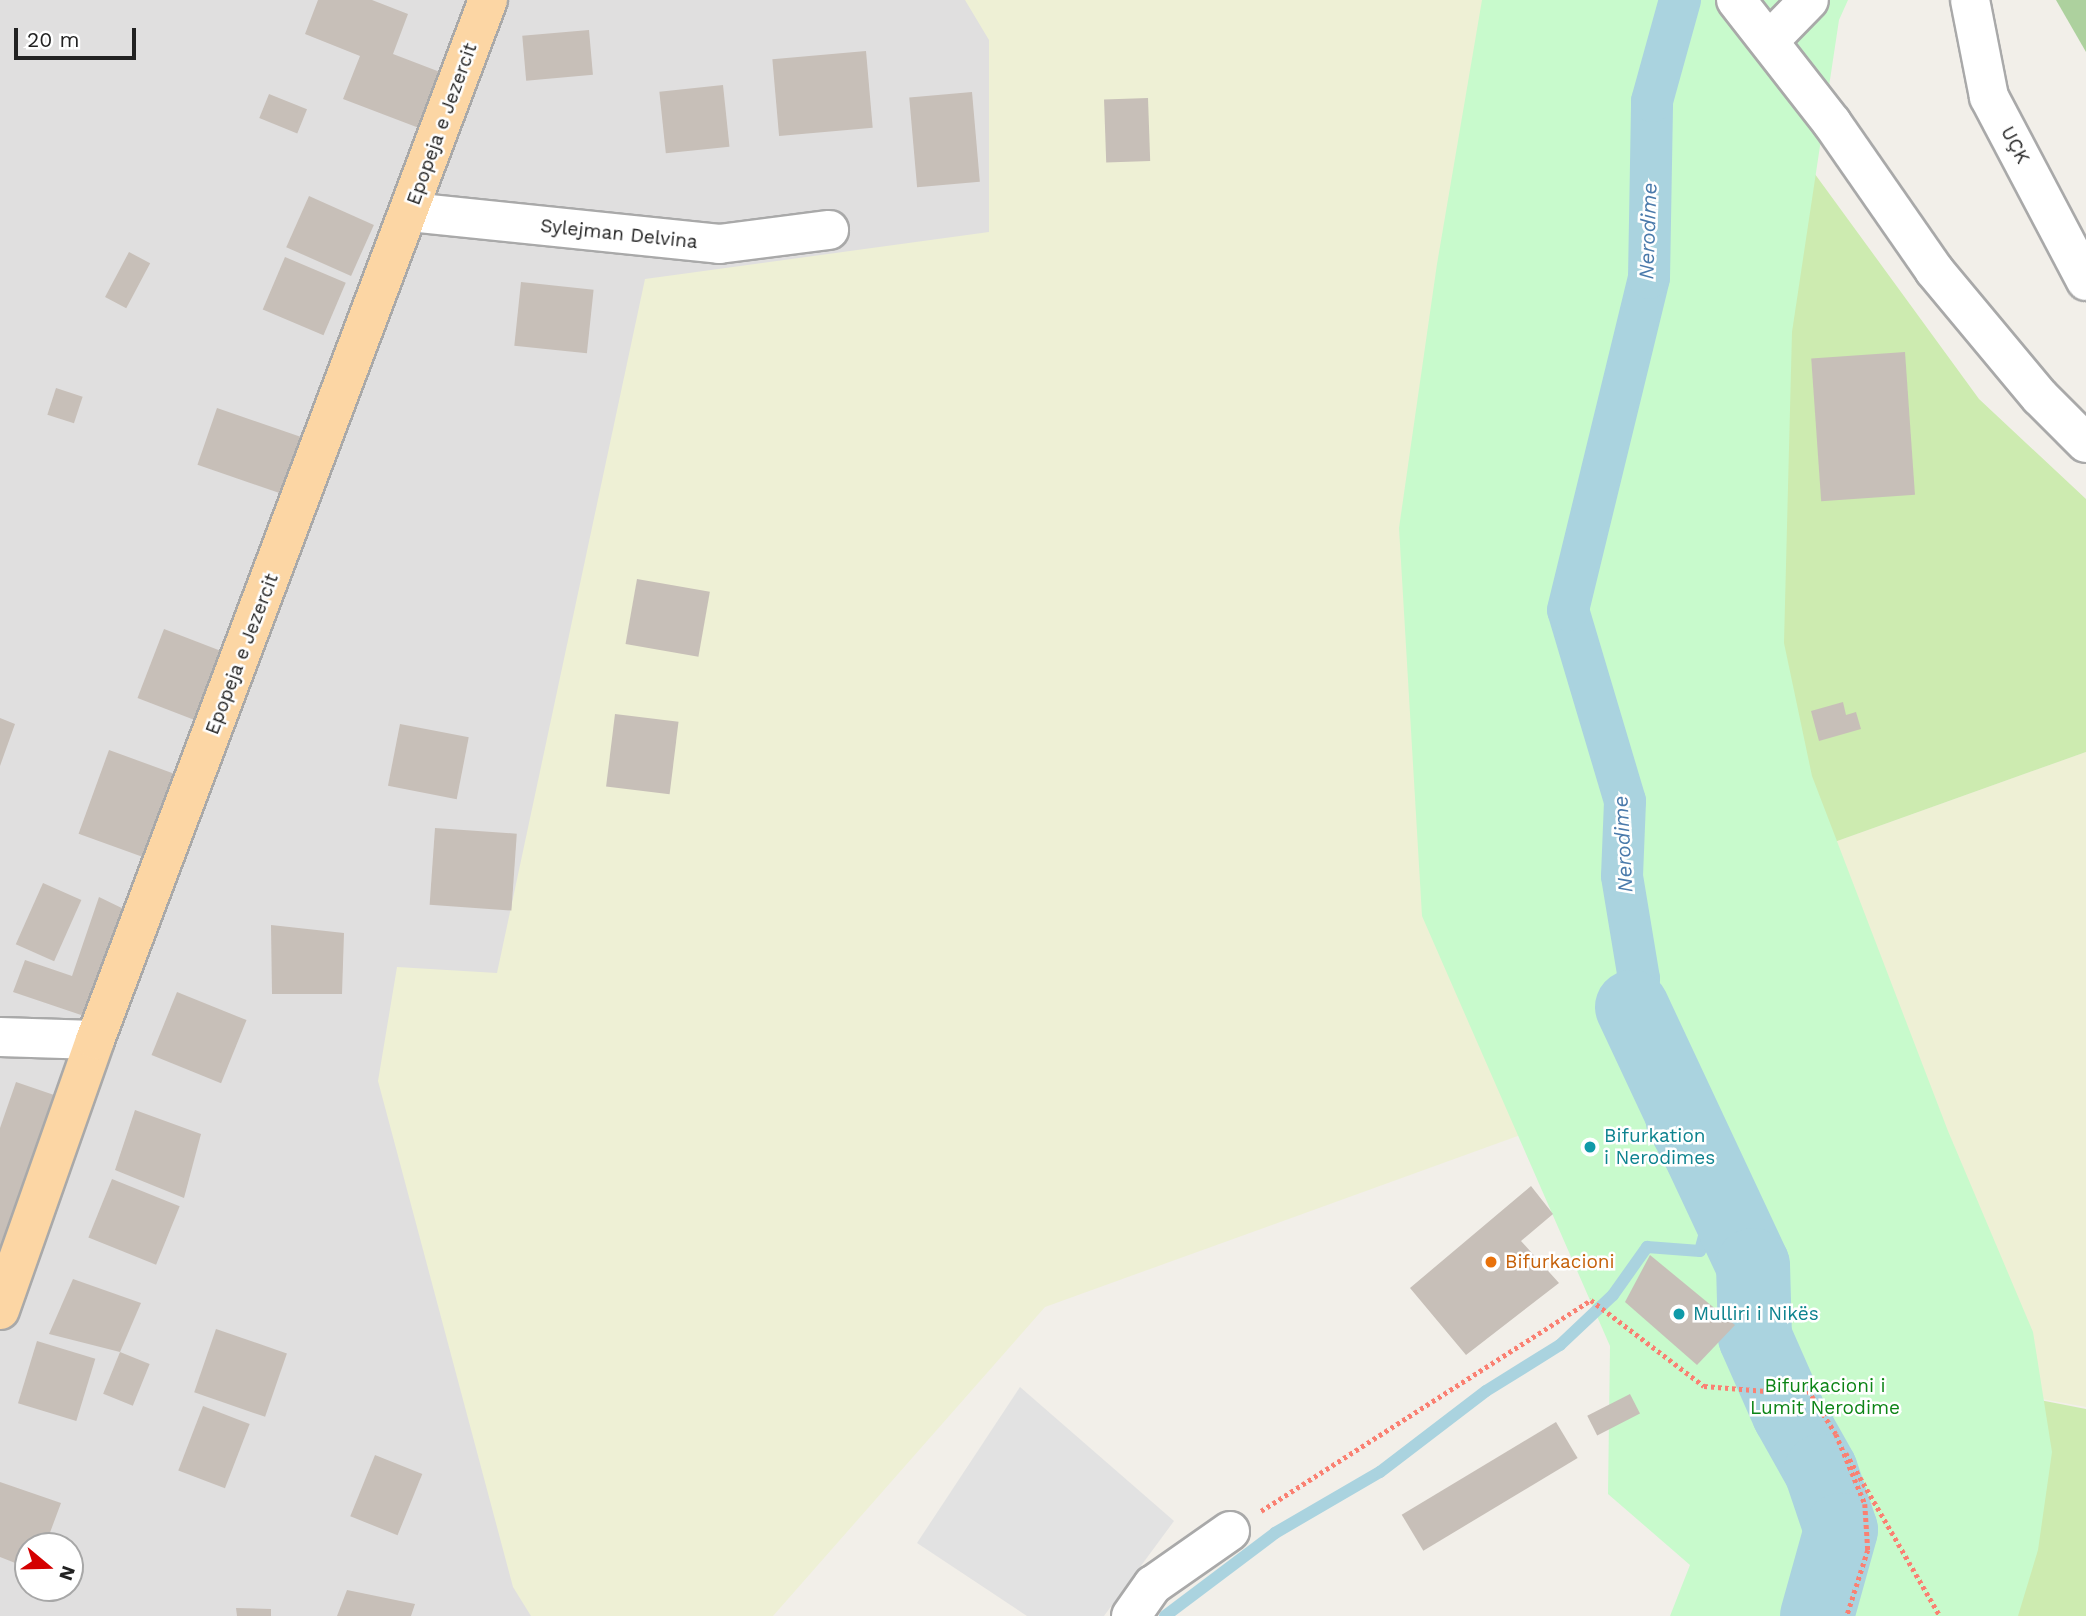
<!DOCTYPE html>
<meta charset="utf-8">
<style>
body{margin:0}
#map{position:relative;width:2086px;height:1616px;overflow:hidden;background:#f2efe9;font-family:"Work Sans",sans-serif}
div>[style]{position:absolute}
.residential>*{inset:0;background:#e0dfdf}
.farmland>*{inset:0;background:#eef0d5}
.grass>*{inset:0;background:#cdebb0}
.forest>*{inset:0;background:#add19e}
.park>*{inset:0;background:#c8facc}
.parking>*{inset:0;background:#e2e2e2}
.stream>*{height:12px;margin:-6px;padding:0 6px;transform-origin:6px;border-radius:6px;background:#aad3df}
.canal>*{height:42px;margin:-21px;padding:0 21px;transform-origin:21px;border-radius:21px;background:#aad3df}
.river>*{height:74px;margin:-37px;padding:0 37px;transform-origin:37px;border-radius:37px;background:#aad3df}
.building>*{inset:0;background:#c7bfb8;transform-origin:0 0}
.path>*{height:4.5px;margin-top:-2.25px;transform-origin:0;background:repeating-linear-gradient(90deg,#fa8072 0 3.5px,transparent 0 7px)}
.roads{filter:drop-shadow(2px 0 #a9a9a9) drop-shadow(-2px 0 #a9a9a9) drop-shadow(0 2px #a9a9a9) drop-shadow(0 -2px #a9a9a9)}
.minor>*{height:38px;margin:-19px;padding:0 19px;transform-origin:19px;border-radius:19px;background:#fff}
.major>*{height:38px;margin:-19px;padding:0 19px;transform-origin:19px;border-radius:19px;background:#fcd6a4}
.dots>*{width:19px;height:19px;translate:-50% -50%;box-sizing:border-box;border:4px solid #fff;border-radius:50%}
span{translate:-50% -50%;white-space:nowrap;text-align:center;line-height:1.15;-webkit-text-stroke:5px #fff;paint-order:stroke}
.street-label{font-size:19px;color:#222}
.culture-label{font-size:19px;color:#0d838f}
.left{translate:0 -50%;text-align:left}
.food-label{font-size:19px;color:#c56008}
.park-label{font-size:19px;color:#0c8416}
.water-label{font-size:21px;color:#4a7aab;font-style:italic}
.north{position:absolute;left:14px;top:1532px;width:70px;height:70px;box-sizing:border-box;background:#fff;border:2px solid #a7a7a7;border-radius:50%;rotate:109deg;font-size:19px;font-weight:700;line-height:28px;text-align:center;color:#222}
.north::after{content:'';display:block;margin:auto;width:24px;height:32px;background:#d40000;clip-path:polygon(50% 0,100% 100%,50% 72%,0 100%)}
.scale{position:absolute;left:14px;top:28px;width:122px;height:32px;box-sizing:border-box;border:4px solid #222;border-top:0;padding-left:9px;font-size:21px;line-height:24px;white-space:nowrap;color:#222;-webkit-text-stroke:5px #fff;paint-order:stroke}
</style>
<div id="map">
<div class="residential">
<div style="clip-path:polygon(evenodd,0 0,1137px 0,674px 1616px,0 1616px,0 0,28px 1546px,70px 1546px,70px 1588px,28px 1588px,28px 1546px)"></div>
</div>
<div class="farmland">
<div style="clip-path:polygon(965px 0,1605px 0,1647px 909px,2086px 752px,2086px 1407px,1930px 1379px,1587px 1111px,1045px 1307px,773px 1616px,531px 1616px,513px 1587px,378px 1081px,397px 967px,497px 973px,645px 279px,989px 232px,989px 40px)"></div>
</div>
<div class="grass">
<div style="clip-path:polygon(1785px 133px,1979px 399px,2086px 499px,2086px 752px,1647px 909px)"></div>
<div style="clip-path:polygon(1930px 1379px,2086px 1409px,2086px 1616px,1873px 1616px)"></div>
</div>
<div class="forest">
<div style="clip-path:polygon(2056px 0,2086px 0,2086px 52px)"></div>
</div>
<div class="park">
<div style="clip-path:polygon(1482px 0,1848px 0,1839px 20px,1792px 332px,1784px 643px,1812px 776px,1948px 1131px,2033px 1332px,2052px 1452px,2038px 1550px,2018px 1616px,1670px 1616px,1690px 1565px,1608px 1494px,1610px 1346px,1422px 916px,1399px 528px,1437px 264px)"></div>
</div>
<div class="parking">
<div style="clip-path:polygon(1020px 1387px,1174px 1521px,1104px 1616px,1027px 1616px,917px 1543px)"></div>
</div>
<div class="stream">
<div style="left:1165px;top:1616px;width:138px;rotate:-37deg"></div>
<div style="left:1275px;top:1533px;width:121px;rotate:-30.2deg"></div>
<div style="left:1380px;top:1472px;width:133px;rotate:-37.4deg"></div>
<div style="left:1486px;top:1391px;width:87px;rotate:-31.9deg"></div>
<div style="left:1560px;top:1345px;width:73px;rotate:-43.3deg"></div>
<div style="left:1613px;top:1295px;width:59px;rotate:-54.7deg"></div>
<div style="left:1647px;top:1247px;width:53px;rotate:4.3deg"></div>
<div style="left:1700px;top:1251px;width:24px;rotate:-75deg"></div>
<div style="left:1706px;top:1228px;width:111px;rotate:-118.4deg"></div>
<div style="left:1653px;top:1130px;width:125px;rotate:-99.7deg"></div>
</div>
<div class="canal">
<div style="left:1632px;top:1007px;width:29px;rotate:-76deg"></div>
<div style="left:1639px;top:979px;width:104px;rotate:-99.4deg"></div>
<div style="left:1622px;top:876px;width:75px;rotate:-87.7deg"></div>
<div style="left:1625px;top:801px;width:199px;rotate:-106.6deg"></div>
<div style="left:1568px;top:610px;width:342px;rotate:-76.3deg"></div>
<div style="left:1649px;top:278px;width:177px;rotate:-89deg"></div>
<div style="left:1652px;top:101px;width:105px;rotate:-74.5deg"></div>
</div>
<div class="river">
<div style="left:1632px;top:1007px;width:285px;rotate:64.9deg"></div>
<div style="left:1753px;top:1265px;width:72px;rotate:88.4deg"></div>
<div style="left:1755px;top:1337px;width:84px;rotate:66.2deg"></div>
<div style="left:1789px;top:1414px;width:65px;rotate:60.7deg"></div>
<div style="left:1821px;top:1471px;width:62px;rotate:71.3deg"></div>
<div style="left:1841px;top:1530px;width:89px;rotate:105.6deg"></div>
</div>
<div class="building">
<div style="clip-path:polygon(318px 0,372px 0,408px 14px,393px 54px,440px 72px,419px 128px,343px 99px,360px 56px,305px 34px)"></div>
<div style="left:589px;top:30px;width:45px;height:67px;rotate:85deg"></div>
<div style="left:866px;top:51px;width:77px;height:94px;rotate:85deg"></div>
<div style="left:723px;top:85px;width:62px;height:64px;rotate:84deg"></div>
<div style="left:972px;top:92px;width:90px;height:63px;rotate:85deg"></div>
<div style="left:269px;top:94px;width:41px;height:26px;rotate:22deg"></div>
<div style="left:1148px;top:98px;width:63px;height:44px;rotate:88deg"></div>
<div style="left:309px;top:196px;width:71px;height:56px;rotate:24deg"></div>
<div style="left:129px;top:252px;width:24px;height:51px;rotate:28deg"></div>
<div style="left:285px;top:257px;width:66px;height:57px;rotate:23deg"></div>
<div style="left:521px;top:282px;width:73px;height:64px;rotate:6deg"></div>
<div style="left:1905px;top:352px;width:143px;height:94px;rotate:86deg"></div>
<div style="left:56px;top:388px;width:28px;height:28px;rotate:18deg"></div>
<div style="left:217px;top:408px;width:89px;height:60px;rotate:19deg"></div>
<div style="left:637px;top:579px;width:74px;height:66px;rotate:10deg"></div>
<div style="left:164px;top:629px;width:66px;height:74px;rotate:21deg"></div>
<div style="clip-path:polygon(1843px 702px,1846px 715px,1856px 712px,1861px 729px,1819px 741px,1811px 711px)"></div>
<div style="left:615px;top:714px;width:64px;height:73px;rotate:7deg"></div>
<div style="clip-path:polygon(0 718px,15px 724px,0 766px)"></div>
<div style="left:400px;top:724px;width:70px;height:63px;rotate:11deg"></div>
<div style="left:109px;top:750px;width:70px;height:89px;rotate:20deg"></div>
<div style="left:435px;top:828px;width:82px;height:77px;rotate:4deg"></div>
<div style="left:43px;top:883px;width:42px;height:67px;rotate:24deg"></div>
<div style="clip-path:polygon(99px 897px,130px 912px,90px 1018px,13px 992px,25px 960px,72px 976px)"></div>
<div style="clip-path:polygon(271px 925px,344px 933px,342px 994px,272px 994px)"></div>
<div style="left:177px;top:992px;width:75px;height:68px;rotate:22deg"></div>
<div style="clip-path:polygon(16px 1082px,60px 1097px,0 1261px,0 1128px)"></div>
<div style="clip-path:polygon(135px 1110px,201px 1134px,184px 1198px,115px 1170px)"></div>
<div style="left:112px;top:1179px;width:73px;height:63px;rotate:22deg"></div>
<div style="clip-path:polygon(1531px 1186px,1553px 1214px,1521px 1241px,1559px 1283px,1466px 1355px,1410px 1288px)"></div>
<div style="clip-path:polygon(1650px 1255px,1735px 1325px,1697px 1365px,1625px 1302px)"></div>
<div style="clip-path:polygon(73px 1279px,141px 1303px,120px 1352px,49px 1334px)"></div>
<div style="left:216px;top:1329px;width:75px;height:67px;rotate:19deg"></div>
<div style="left:37px;top:1341px;width:61px;height:65px;rotate:17deg"></div>
<div style="left:120px;top:1352px;width:32px;height:45px;rotate:22deg"></div>
<div style="left:1630px;top:1394px;width:22px;height:48px;rotate:63deg"></div>
<div style="left:203px;top:1406px;width:50px;height:69px;rotate:21deg"></div>
<div style="left:1556px;top:1422px;width:42px;height:180px;rotate:59deg"></div>
<div style="left:375px;top:1455px;width:51px;height:66px;rotate:22deg"></div>
<div style="clip-path:polygon(0 1482px,61px 1503px,45px 1546px,28px 1546px,28px 1568px,0 1557px)"></div>
<div style="clip-path:polygon(347px 1590px,415px 1604px,411px 1616px,337px 1616px)"></div>
<div style="clip-path:polygon(236px 1608px,271px 1609px,271px 1616px,237px 1616px)"></div>
</div>
<div class="path">
<div style="left:1846px;top:1453px;width:188px;rotate:60deg"></div>
<div style="left:1261px;top:1511px;width:392px;rotate:-32.6deg"></div>
<div style="left:1591px;top:1300px;width:142px;rotate:37.3deg"></div>
<div style="left:1704px;top:1386px;width:62px;rotate:4.6deg"></div>
<div style="left:1766px;top:1391px;width:24px;rotate:-19deg"></div>
<div style="left:1789px;top:1383px;width:20px;rotate:20deg"></div>
<div style="left:1808px;top:1390px;width:52px;rotate:57.5deg"></div>
<div style="left:1836px;top:1434px;width:76px;rotate:67.5deg"></div>
<div style="left:1865px;top:1504px;width:46px;rotate:86.3deg"></div>
<div style="left:1868px;top:1550px;width:69px;rotate:107.7deg"></div>
</div>
<div class="roads">
<div class="minor">
<div style="left:1736px;top:0;width:156px;rotate:52deg"></div>
<div style="left:1832px;top:123px;width:179px;rotate:55.2deg"></div>
<div style="left:1934px;top:270px;width:165px;rotate:50.2deg"></div>
<div style="left:2040px;top:397px;width:65px;rotate:45deg"></div>
<div style="left:1970px;top:0;width:99px;rotate:78.9deg"></div>
<div style="left:1989px;top:97px;width:208px;rotate:62.2deg"></div>
<div style="left:1769px;top:41px;width:57px;rotate:-45.7deg"></div>
<div style="left:410px;top:212px;width:311px;rotate:5.9deg"></div>
<div style="left:719px;top:244px;width:111px;rotate:-7.3deg"></div>
<div style="left:0;top:1037px;width:95px;rotate:1.8deg"></div>
<div style="left:1131px;top:1616px;width:38px;rotate:-55deg"></div>
<div style="left:1153px;top:1585px;width:94px;rotate:-35deg"></div>
</div>
<div class="major">
<div style="left:0;top:1310px;width:286px;rotate:-70.6deg"></div>
<div style="left:95px;top:1040px;width:1112px;rotate:-69.3deg"></div>
</div>
</div>
<div class="dots">
<div style="left:1590px;top:1147px;background:#0f9aa8"></div>
<div style="left:1491px;top:1262px;background:#e8710a"></div>
<div style="left:1679px;top:1314px;background:#0f9aa8"></div>
</div>
<div class="street-label">
<span style="left:442px;top:124px;rotate:-70deg">Epopeja e Jezercit</span>
<span style="left:2015px;top:145px;rotate:62deg">UÇK</span>
<span style="left:619px;top:234px;rotate:6deg">Sylejman Delvina</span>
<span style="left:242px;top:654px;rotate:-69deg">Epopeja e Jezercit</span>
</div>
<div class="culture-label">
<span class="left" style="left:1604px;top:1147px">Bifurkation<br>i Nerodimes</span>
<span class="left" style="left:1693px;top:1314px">Mulliri i Nikës</span>
</div>
<div class="food-label">
<span class="left" style="left:1505px;top:1262px">Bifurkacioni</span>
</div>
<div class="park-label">
<span style="left:1825px;top:1397px">Bifurkacioni i<br>Lumit Nerodime</span>
</div>
<div class="water-label">
<span style="left:1648px;top:231px;rotate:-88deg">Nerodime</span>
<span style="left:1623px;top:844px;rotate:-93deg">Nerodime</span>
</div>
<div class="north">N</div>
<div class="scale">20 m</div>
</div>
